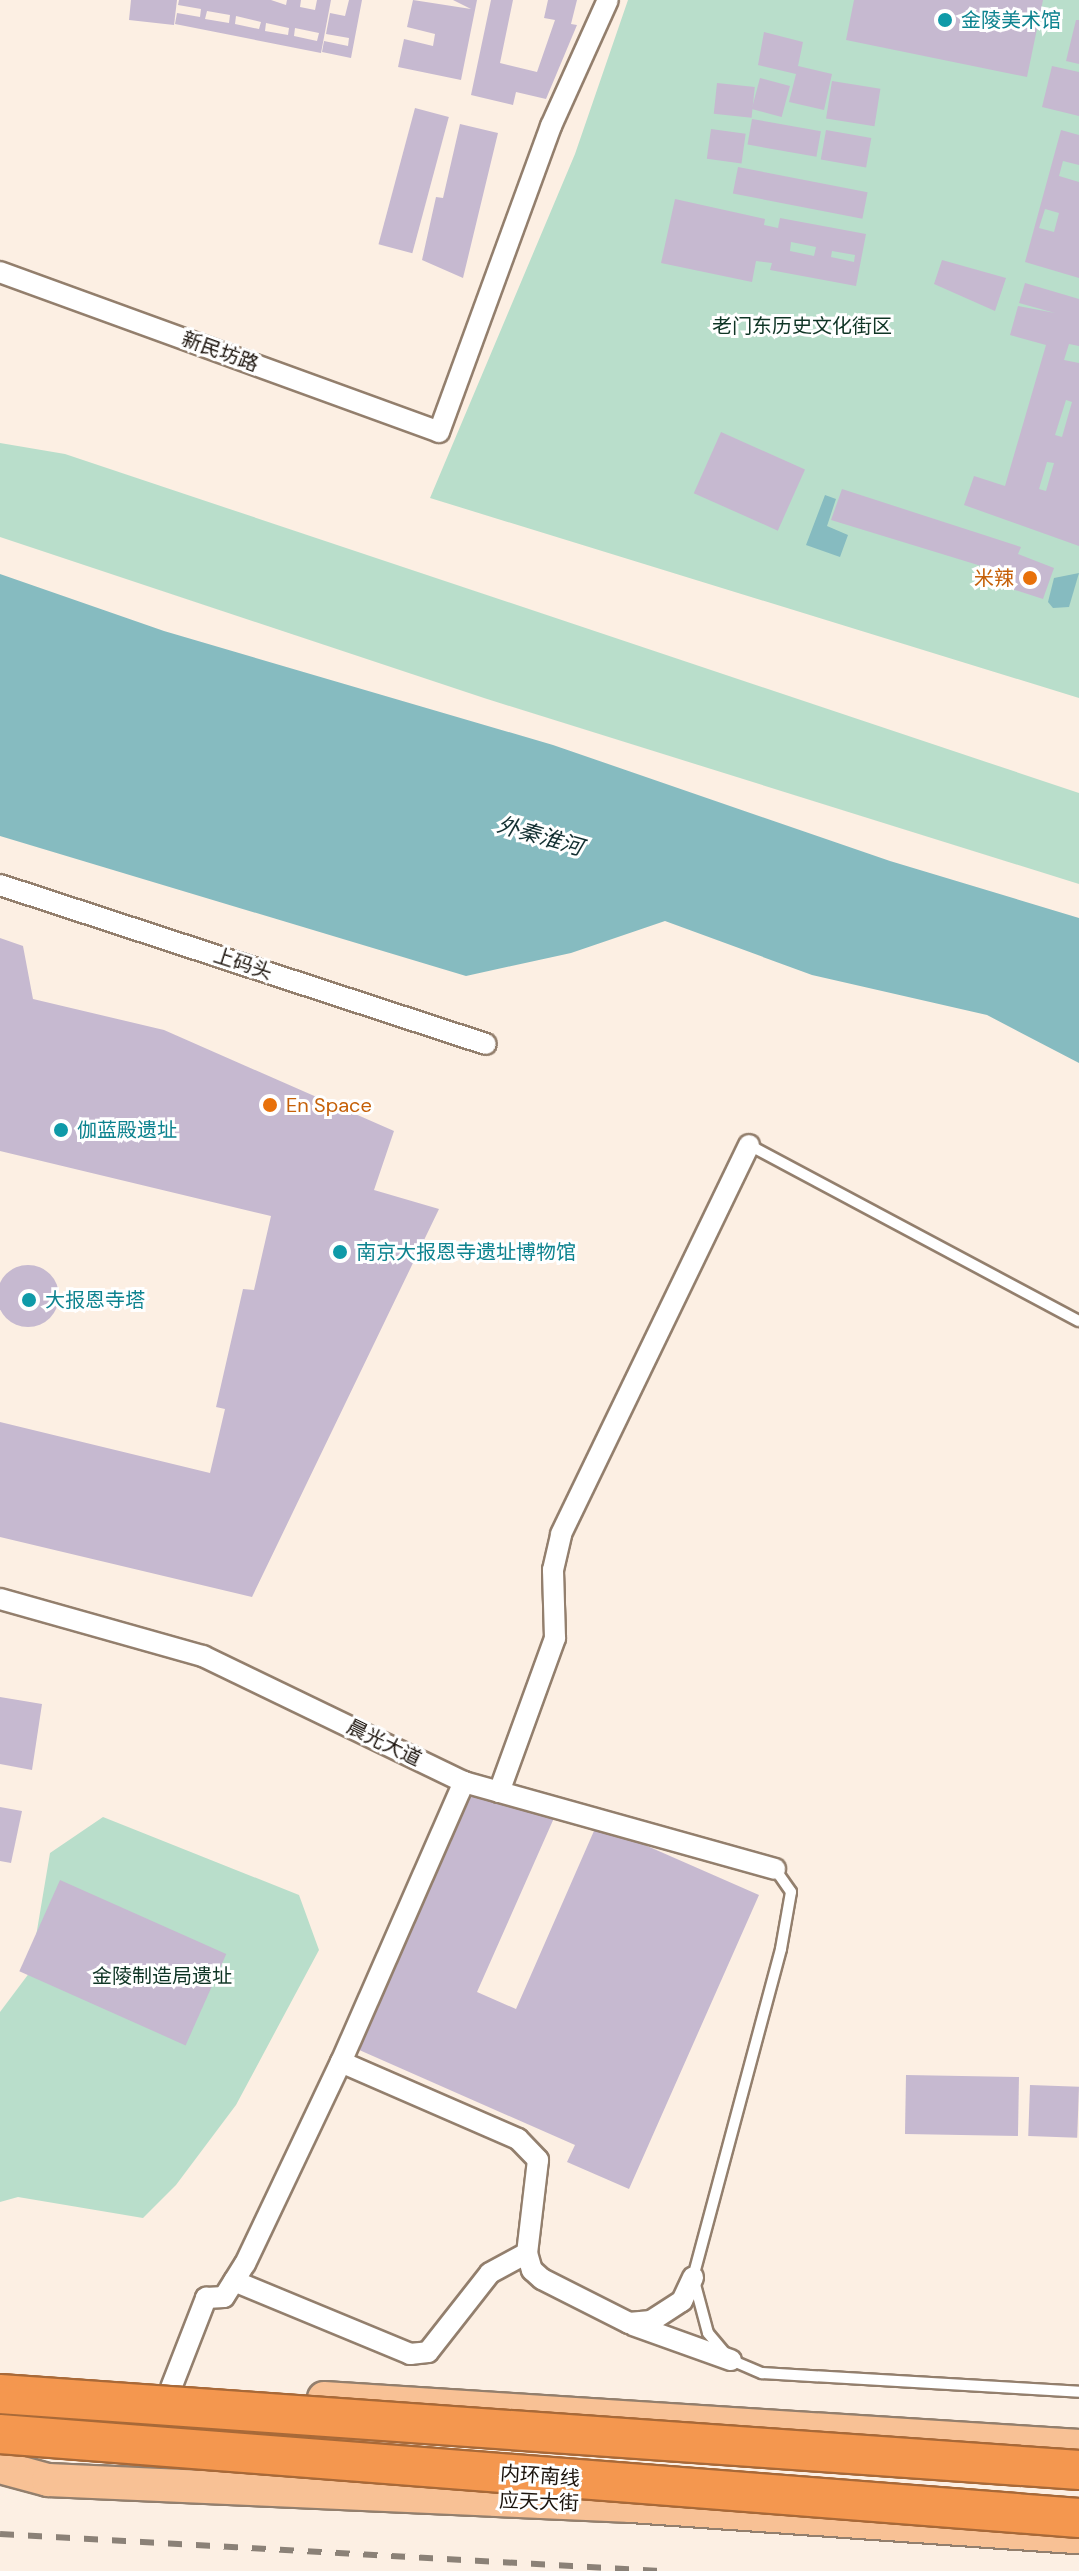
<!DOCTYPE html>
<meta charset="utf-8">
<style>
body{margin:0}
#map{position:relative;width:1079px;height:2571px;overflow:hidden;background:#fcefe3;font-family:"DM Sans","Noto Sans SC",sans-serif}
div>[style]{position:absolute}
.green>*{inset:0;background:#b9decb}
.water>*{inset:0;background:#86bbc0}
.building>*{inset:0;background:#c6b9d0;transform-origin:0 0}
.round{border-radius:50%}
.roads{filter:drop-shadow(2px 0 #937f6d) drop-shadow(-2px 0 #937f6d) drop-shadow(0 2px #937f6d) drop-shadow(0 -2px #937f6d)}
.lane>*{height:10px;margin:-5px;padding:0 5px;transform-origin:5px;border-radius:5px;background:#fff}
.street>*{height:20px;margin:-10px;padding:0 10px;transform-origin:10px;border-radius:10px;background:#fff}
.primary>*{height:32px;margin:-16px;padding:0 16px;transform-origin:16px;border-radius:16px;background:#f8c195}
.rail>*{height:6px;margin-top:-3px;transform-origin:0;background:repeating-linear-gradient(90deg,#8b8177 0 14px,transparent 0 28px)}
.bridges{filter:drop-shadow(2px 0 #a86938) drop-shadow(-2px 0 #a86938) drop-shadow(0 2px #a86938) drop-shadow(0 -2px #a86938)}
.highway-bridge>*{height:38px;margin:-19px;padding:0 19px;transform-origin:19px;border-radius:19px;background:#f4974f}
.dots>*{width:22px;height:22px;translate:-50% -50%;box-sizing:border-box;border:4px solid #fff;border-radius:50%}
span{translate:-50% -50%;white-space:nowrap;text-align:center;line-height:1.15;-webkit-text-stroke:6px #fff;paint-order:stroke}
.culture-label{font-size:20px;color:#0d838f}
.left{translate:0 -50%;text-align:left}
.park-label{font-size:20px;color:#0f3525}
.street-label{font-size:20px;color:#1b130c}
.food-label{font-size:20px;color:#c56008}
.right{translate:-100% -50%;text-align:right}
.water-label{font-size:22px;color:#143032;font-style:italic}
</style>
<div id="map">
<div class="green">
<div style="clip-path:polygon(628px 0,1079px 0,1079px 698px,430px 498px,575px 154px)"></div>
<div style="clip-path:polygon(0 443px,65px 454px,1079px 793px,1079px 884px,484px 698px,0 537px)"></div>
<div style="clip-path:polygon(103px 1817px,299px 1895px,319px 1950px,236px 2105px,176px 2185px,143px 2218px,18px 2197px,0 2202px,0 2012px,30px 1972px,50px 1853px)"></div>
</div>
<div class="water">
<div style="clip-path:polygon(825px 495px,836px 499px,827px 526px,848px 535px,840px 557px,806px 545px)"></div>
<div style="clip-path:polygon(1079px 573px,1069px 607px,1053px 608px,1048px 602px,1054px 578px)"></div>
<div style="clip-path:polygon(0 574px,164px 631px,553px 745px,890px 861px,1079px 918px,1079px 1063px,987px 1015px,812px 975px,665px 921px,571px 953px,466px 976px,0 836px)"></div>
</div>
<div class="building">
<div style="clip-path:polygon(131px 0,177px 0,174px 25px,129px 20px)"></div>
<div style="clip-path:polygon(evenodd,179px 0,271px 0,286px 5px,287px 0,301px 0,300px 7px,315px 10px,317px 0,331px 0,321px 53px,175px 24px,177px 13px,200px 17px,201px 9px,178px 5px,179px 0,207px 11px,230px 15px,229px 23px,205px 19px,207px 11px,179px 0,236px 16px,261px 22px,259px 29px,235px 24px,236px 16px,179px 0,266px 23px,289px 28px,288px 35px,265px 31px,266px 23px,179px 0,295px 28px,319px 33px,317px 41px,294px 36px,295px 28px)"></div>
<div style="clip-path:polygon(349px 0,362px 0,351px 58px,322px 52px,324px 41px,348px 46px,349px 38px,326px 34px,330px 13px,345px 16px)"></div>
<div style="clip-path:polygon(413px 0,471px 9px,453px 0,477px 0,461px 80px,398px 67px,404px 39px,433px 46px,435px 34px,407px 27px)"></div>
<div style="clip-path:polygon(491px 0,513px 0,500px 63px,537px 72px,555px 20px,544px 18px,548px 0,577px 0,571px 24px,577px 25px,546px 99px,516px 92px,513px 105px,471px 95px)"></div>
<div style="clip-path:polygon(854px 0,1043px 0,1027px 77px,846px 40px)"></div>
<div style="clip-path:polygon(1076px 20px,1079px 20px,1079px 64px,1066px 61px)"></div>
<div style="clip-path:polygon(764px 32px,803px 42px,798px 66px,832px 74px,824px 110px,789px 102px,796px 74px,758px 65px)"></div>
<div style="clip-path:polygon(1052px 66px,1079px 72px,1079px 116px,1042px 107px)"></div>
<div style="left:760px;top:78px;width:31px;height:32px;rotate:15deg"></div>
<div style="left:832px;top:81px;width:49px;height:38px;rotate:9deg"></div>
<div style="left:717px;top:83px;width:38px;height:31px;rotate:6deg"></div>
<div style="left:415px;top:108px;width:35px;height:141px;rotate:15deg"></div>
<div style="left:752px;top:119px;width:70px;height:26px;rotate:10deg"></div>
<div style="clip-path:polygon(460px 124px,498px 133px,463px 278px,422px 260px,436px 197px,443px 198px)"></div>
<div style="left:711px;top:129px;width:35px;height:30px;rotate:8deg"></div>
<div style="left:826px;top:130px;width:46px;height:30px;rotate:10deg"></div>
<div style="clip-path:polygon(evenodd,1061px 130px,1079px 135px,1079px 165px,1063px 161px,1059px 176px,1079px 182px,1079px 278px,1025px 262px,1061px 130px,1045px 209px,1059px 213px,1054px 232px,1039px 228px,1045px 209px)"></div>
<div style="left:738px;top:167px;width:132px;height:27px;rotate:11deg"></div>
<div style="clip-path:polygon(evenodd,675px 199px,765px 219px,764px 225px,778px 228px,780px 218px,866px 234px,856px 286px,770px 270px,772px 263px,756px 261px,752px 282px,661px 263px,675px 199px,791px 242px,816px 247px,814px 256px,790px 251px,791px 242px,675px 199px,832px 251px,855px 255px,854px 262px,831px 257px,832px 251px)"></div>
<div style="clip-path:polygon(942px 260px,1006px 278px,995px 311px,934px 284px)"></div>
<div style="clip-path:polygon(evenodd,1025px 283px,1079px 299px,1079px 346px,1069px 344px,1064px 360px,1079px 363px,1079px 546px,964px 505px,974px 476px,1005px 486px,1046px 345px,1010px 335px,1018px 306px,1055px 313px,1019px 303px,1025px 283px,1066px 400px,1072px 402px,1062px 437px,1055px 435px,1066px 400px,1025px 283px,1047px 462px,1054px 463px,1046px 491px,1039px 489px,1047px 462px)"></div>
<div style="left:721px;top:432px;width:92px;height:67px;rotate:24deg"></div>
<div style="clip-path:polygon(842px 489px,1021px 547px,1018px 554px,1054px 568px,1043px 599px,987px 581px,991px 569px,831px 520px)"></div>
<div style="clip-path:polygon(0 938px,23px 946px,33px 999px,164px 1030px,394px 1131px,374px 1190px,439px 1209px,252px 1597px,0 1537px,0 1422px,210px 1473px,225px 1409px,216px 1407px,243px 1289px,254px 1290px,271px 1216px,0 1151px)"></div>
<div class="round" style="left:-3px;top:1265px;width:62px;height:62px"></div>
<div style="clip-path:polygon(0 1697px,42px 1704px,32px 1770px,0 1764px)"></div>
<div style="clip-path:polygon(478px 1774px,558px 1809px,477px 1992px,516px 2009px,597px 1824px,759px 1895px,629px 2189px,567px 2162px,575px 2145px,357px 2049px)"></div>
<div style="clip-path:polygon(0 1807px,22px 1811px,11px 1863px,0 1861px)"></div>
<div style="left:60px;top:1880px;width:182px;height:100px;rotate:24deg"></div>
<div style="left:906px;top:2075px;width:113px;height:59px;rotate:1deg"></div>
<div style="left:1030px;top:2085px;width:49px;height:51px;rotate:2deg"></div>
</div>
<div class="roads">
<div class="lane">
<div style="left:749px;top:1145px;width:374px;rotate:28.1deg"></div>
<div style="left:775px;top:1869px;width:28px;rotate:55deg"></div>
<div style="left:791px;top:1892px;width:58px;rotate:100deg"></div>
<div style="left:781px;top:1949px;width:340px;rotate:105deg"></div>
<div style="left:693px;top:2277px;width:58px;rotate:75deg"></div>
<div style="left:708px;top:2333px;width:35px;rotate:50deg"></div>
<div style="left:731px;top:2360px;width:34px;rotate:23deg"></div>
<div style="left:762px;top:2373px;width:318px;rotate:3.4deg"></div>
</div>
<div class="street">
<div style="left:0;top:272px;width:467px;rotate:20deg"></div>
<div style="left:439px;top:432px;width:326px;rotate:-69.9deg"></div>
<div style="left:551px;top:126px;width:138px;rotate:-65.7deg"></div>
<div style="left:0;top:885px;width:511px;rotate:18.12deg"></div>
<div style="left:0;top:1599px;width:211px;rotate:15.7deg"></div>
<div style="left:203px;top:1656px;width:290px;rotate:25.8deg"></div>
<div style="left:464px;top:1782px;width:323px;rotate:15.6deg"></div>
<div style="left:499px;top:1792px;width:164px;rotate:-70deg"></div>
<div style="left:555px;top:1638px;width:68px;rotate:-91.7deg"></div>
<div style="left:553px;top:1570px;width:37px;rotate:-77deg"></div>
<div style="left:561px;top:1534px;width:432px;rotate:-64.2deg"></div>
<div style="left:341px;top:2062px;width:193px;rotate:23.5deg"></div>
<div style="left:518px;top:2139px;width:29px;rotate:46deg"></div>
<div style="left:538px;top:2160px;width:94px;rotate:96.7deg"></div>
<div style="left:527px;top:2253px;width:18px;rotate:74deg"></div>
<div style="left:532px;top:2270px;width:13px;rotate:42deg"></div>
<div style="left:542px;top:2279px;width:97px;rotate:26.8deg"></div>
<div style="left:629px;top:2323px;width:22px;rotate:-5deg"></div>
<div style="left:651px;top:2321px;width:37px;rotate:-33deg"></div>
<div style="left:682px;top:2301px;width:26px;rotate:-65deg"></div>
<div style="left:234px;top:2281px;width:191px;rotate:22.5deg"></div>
<div style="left:410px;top:2354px;width:18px;rotate:-6deg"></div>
<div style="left:428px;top:2352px;width:100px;rotate:-51.9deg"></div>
<div style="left:490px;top:2273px;width:42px;rotate:-28.4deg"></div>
<div style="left:633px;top:2325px;width:104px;rotate:19.7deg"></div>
<div style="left:171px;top:2388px;width:97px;rotate:-68.7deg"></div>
<div style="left:206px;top:2298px;width:18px;rotate:-3deg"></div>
<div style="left:224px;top:2297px;width:39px;rotate:-58deg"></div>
<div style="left:245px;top:2264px;width:224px;rotate:-64.6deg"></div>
<div style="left:341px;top:2062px;width:306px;rotate:-66.3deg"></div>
</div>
<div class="primary">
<div style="left:324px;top:2398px;width:757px;rotate:3.64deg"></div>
<div style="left:0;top:2467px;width:50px;rotate:15.2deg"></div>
<div style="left:48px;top:2480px;width:584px;rotate:2.55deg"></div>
<div style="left:631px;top:2506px;width:449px;rotate:4deg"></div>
</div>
</div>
<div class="rail">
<div style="left:0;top:2534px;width:661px;rotate:3.21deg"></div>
</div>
<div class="bridges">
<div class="highway-bridge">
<div style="left:0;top:2394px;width:1082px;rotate:4.03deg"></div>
<div style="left:0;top:2434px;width:1082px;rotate:4.45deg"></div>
</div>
</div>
<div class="dots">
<div style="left:945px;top:20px;background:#0f9aa8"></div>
<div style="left:1030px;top:578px;background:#e8710a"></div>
<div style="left:270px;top:1105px;background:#e8710a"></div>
<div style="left:61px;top:1130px;background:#0f9aa8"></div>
<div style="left:340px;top:1252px;background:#0f9aa8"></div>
<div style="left:29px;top:1300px;background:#0f9aa8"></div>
</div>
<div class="culture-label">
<span class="left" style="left:961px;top:20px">金陵美术馆</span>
<span class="left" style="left:77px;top:1130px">伽蓝殿遗址</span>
<span class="left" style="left:356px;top:1252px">南京大报恩寺遗址博物馆</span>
<span class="left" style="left:45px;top:1300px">大报恩寺塔</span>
</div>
<div class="park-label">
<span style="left:802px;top:326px">老门东历史文化街区</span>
<span style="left:162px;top:1976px">金陵制造局遗址</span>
</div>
<div class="street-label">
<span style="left:220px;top:352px;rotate:20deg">新民坊路</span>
<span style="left:243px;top:964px;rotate:18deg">上码头</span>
<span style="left:384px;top:1743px;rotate:26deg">晨光大道</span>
<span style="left:540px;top:2476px;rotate:4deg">内环南线</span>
<span style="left:539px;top:2502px;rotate:2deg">应天大街</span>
</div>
<div class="food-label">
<span class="right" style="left:1014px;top:578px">米辣</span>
<span class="left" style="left:286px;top:1105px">En Space</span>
</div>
<div class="water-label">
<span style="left:540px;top:836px;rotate:16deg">外秦淮河</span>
</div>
</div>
